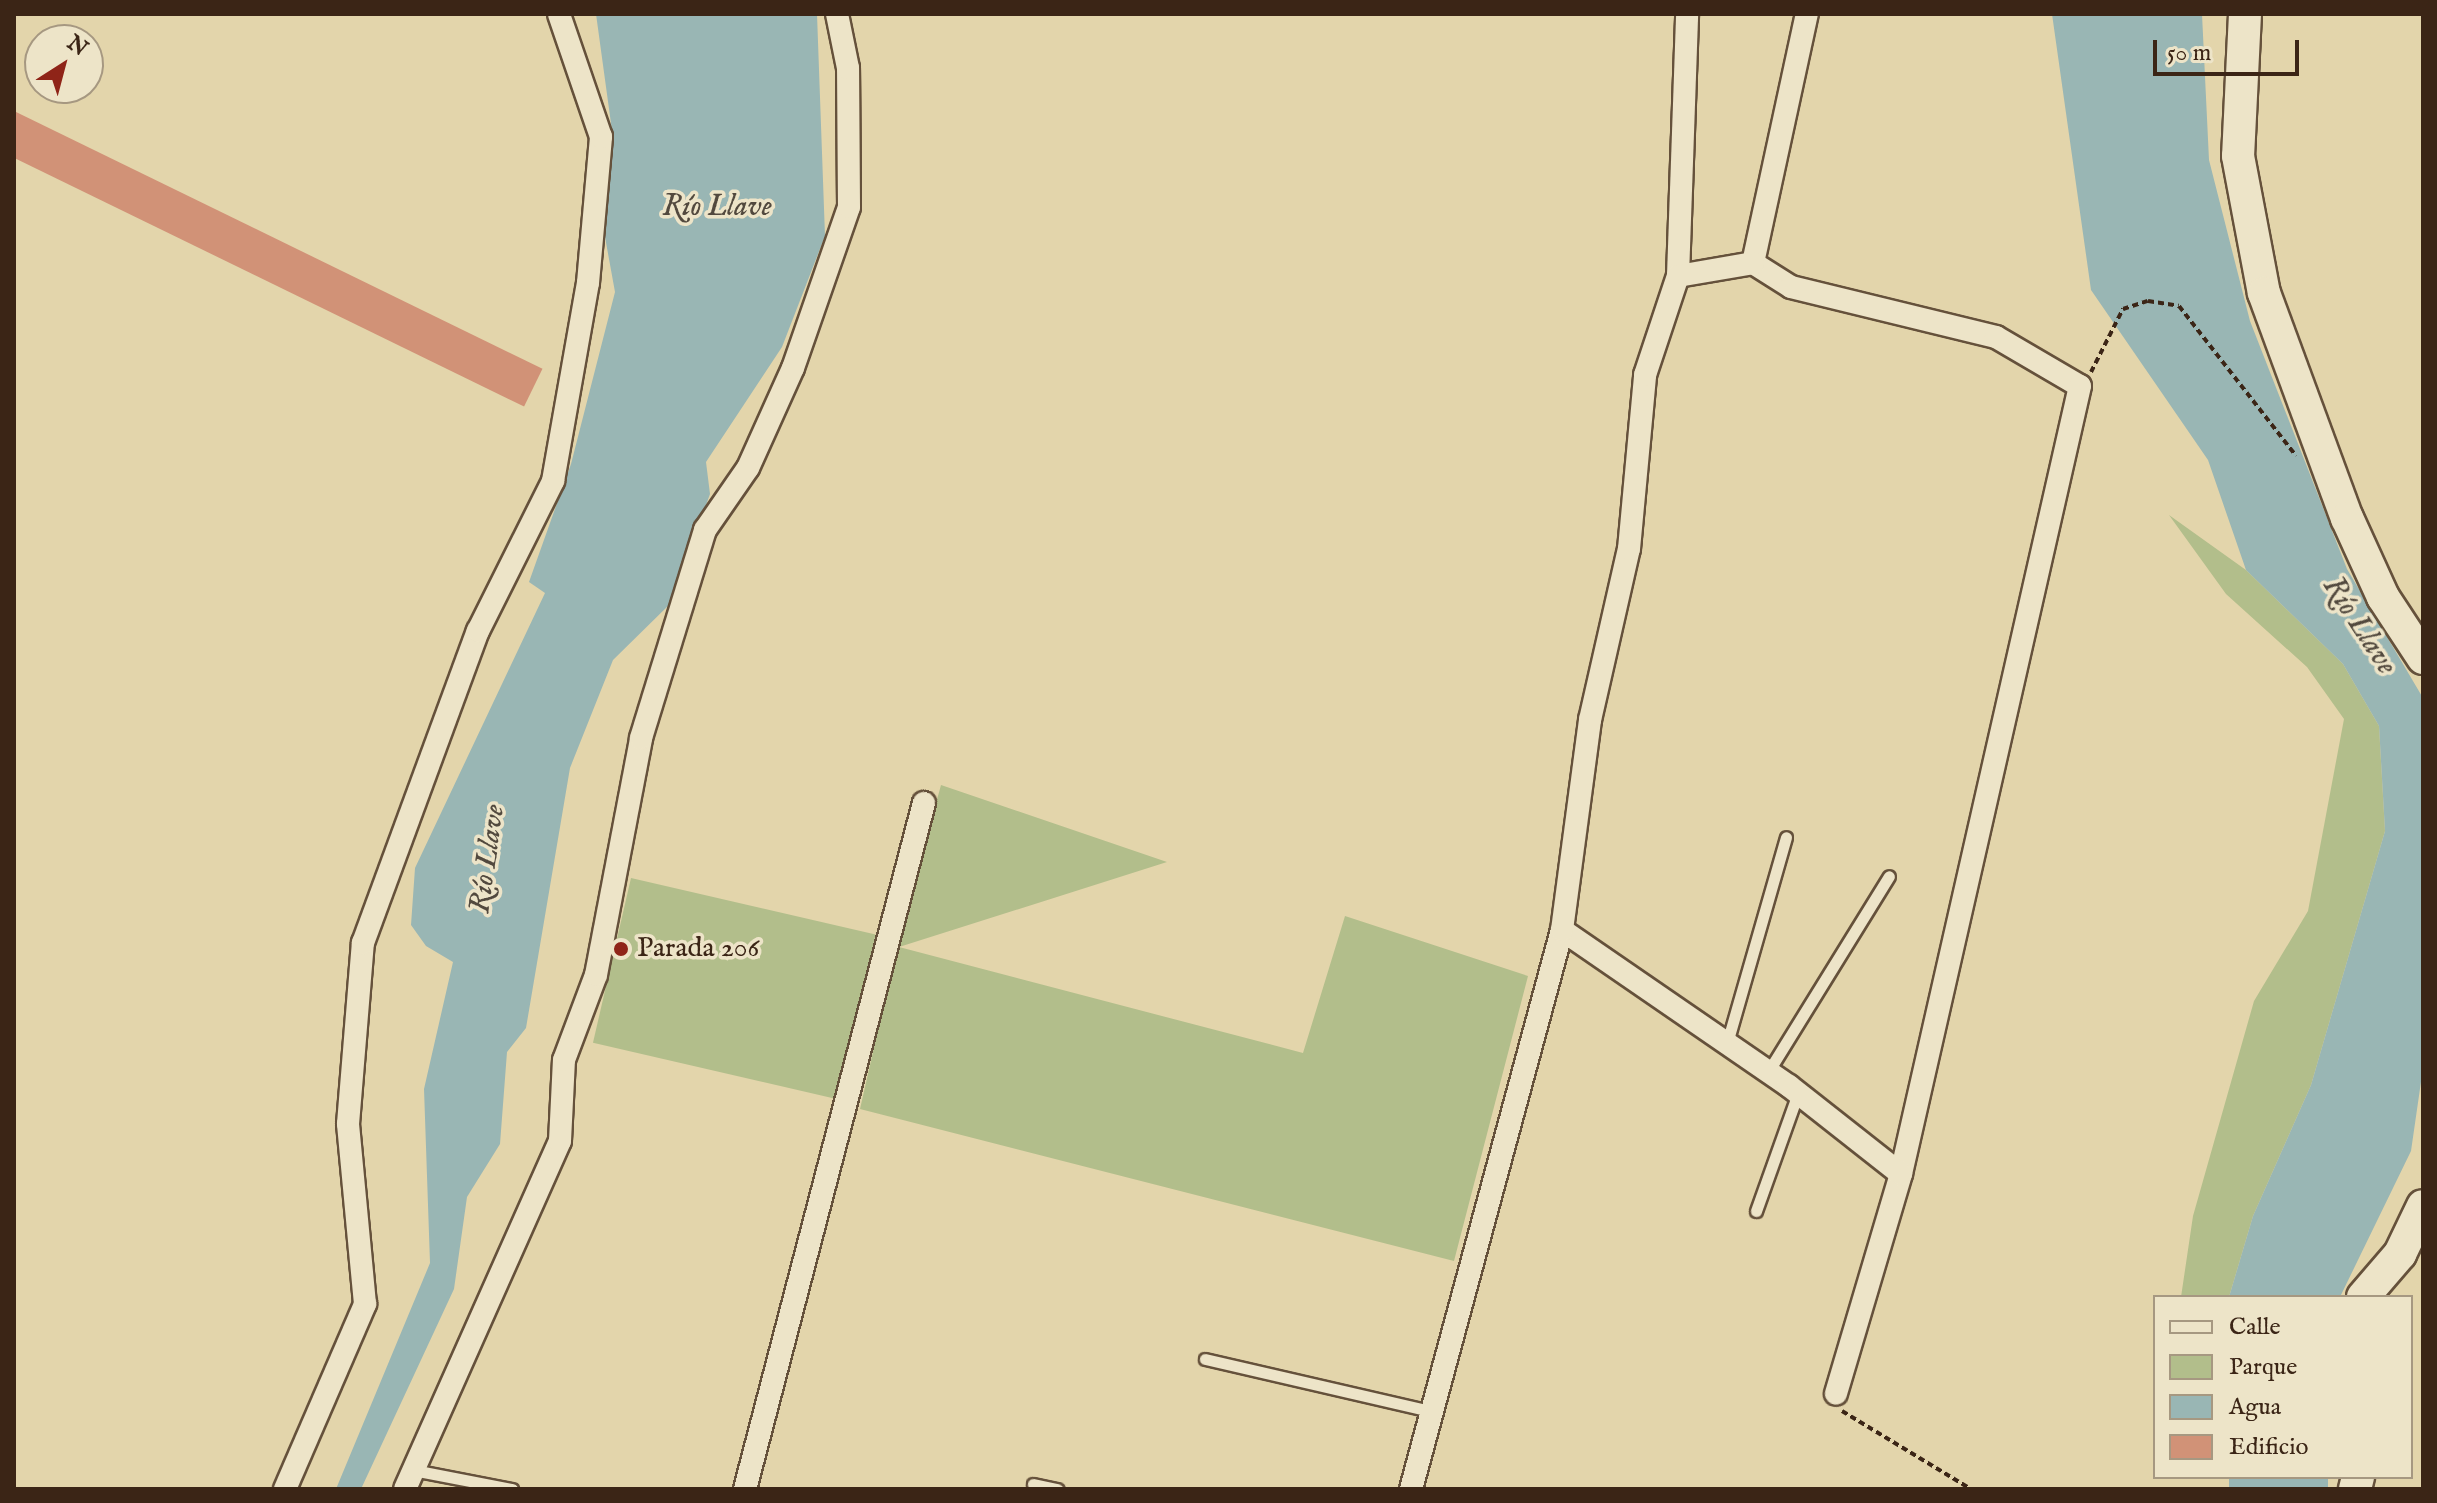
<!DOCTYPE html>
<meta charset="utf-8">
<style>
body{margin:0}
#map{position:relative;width:2437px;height:1503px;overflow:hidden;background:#e3d5ab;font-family:"IM FELL English",serif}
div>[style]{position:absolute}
.green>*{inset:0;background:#b2be8b;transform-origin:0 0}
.water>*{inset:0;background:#99b6b4;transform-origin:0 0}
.building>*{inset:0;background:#d19277;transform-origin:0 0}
.path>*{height:4px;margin-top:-2px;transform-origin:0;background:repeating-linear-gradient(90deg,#3b2516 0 6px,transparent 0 10px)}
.roads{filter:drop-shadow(2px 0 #65513b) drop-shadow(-2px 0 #65513b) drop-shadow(0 2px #65513b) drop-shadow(0 -2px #65513b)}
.lane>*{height:11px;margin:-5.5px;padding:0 5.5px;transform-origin:5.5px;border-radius:5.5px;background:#ede4c8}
.street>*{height:22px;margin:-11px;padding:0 11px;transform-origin:11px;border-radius:11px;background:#ede4c8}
.secondary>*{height:32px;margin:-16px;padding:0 16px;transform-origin:16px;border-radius:16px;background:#ede4c8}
.dots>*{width:22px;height:22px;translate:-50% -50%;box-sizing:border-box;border:4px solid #ede4c8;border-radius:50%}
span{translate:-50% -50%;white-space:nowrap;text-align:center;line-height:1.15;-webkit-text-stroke:7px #ede4c8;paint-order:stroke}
.poi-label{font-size:28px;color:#3b2516}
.left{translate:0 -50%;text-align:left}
.water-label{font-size:30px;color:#52493e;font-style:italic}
.frame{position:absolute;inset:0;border:16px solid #3b2516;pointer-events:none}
.legend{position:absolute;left:2153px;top:1295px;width:260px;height:184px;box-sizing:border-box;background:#ede4c8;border:2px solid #a69881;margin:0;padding:10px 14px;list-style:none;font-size:24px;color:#3b2516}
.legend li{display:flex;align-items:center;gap:16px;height:40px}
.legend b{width:40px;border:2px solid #a69881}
.north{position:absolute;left:24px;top:24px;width:80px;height:80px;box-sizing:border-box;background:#ede4c8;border:2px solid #a69881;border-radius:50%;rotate:36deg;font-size:22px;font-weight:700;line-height:32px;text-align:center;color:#3b2516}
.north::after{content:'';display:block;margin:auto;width:28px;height:36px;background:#8f2418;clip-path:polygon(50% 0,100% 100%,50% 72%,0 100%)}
.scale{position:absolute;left:2153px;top:40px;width:146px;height:36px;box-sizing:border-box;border:4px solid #3b2516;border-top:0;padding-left:10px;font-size:24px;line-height:28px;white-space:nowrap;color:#3b2516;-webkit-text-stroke:6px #ede4c8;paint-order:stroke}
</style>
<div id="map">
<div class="green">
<div style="clip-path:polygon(2169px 515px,2246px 570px,2343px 664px,2379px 726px,2385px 831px,2311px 1085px,2253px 1216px,2229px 1297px,2181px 1297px,2193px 1216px,2254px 1001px,2308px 911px,2344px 719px,2307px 667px,2226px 594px)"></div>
<div style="clip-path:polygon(941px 785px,1167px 862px,899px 947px,1303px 1053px,1345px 916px,1528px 976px,1454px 1261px,860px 1109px,897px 946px)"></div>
<div style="left:631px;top:878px;width:251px;height:169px;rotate:13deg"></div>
</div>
<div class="water">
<div style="clip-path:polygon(596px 14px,817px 14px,825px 236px,782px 347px,706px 462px,710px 494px,671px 603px,613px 660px,570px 768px,526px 1028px,507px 1052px,500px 1144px,467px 1197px,454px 1289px,361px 1489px,336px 1489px,430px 1263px,424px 1089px,453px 962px,426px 946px,411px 925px,415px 868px,545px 593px,529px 582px,571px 464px,615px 292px,605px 237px,613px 138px)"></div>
<div style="clip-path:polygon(2052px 14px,2202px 14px,2209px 160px,2250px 321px,2347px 569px,2423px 698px,2423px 1068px,2411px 1151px,2340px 1297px,2229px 1297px,2253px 1216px,2311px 1085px,2385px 831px,2379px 726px,2343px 664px,2246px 570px,2208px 460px,2091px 290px)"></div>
<div style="left:2229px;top:1477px;width:99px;height:12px"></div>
</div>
<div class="building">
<div style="left:14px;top:111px;width:588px;height:42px;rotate:26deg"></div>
</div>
<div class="path">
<div style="left:2091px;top:372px;width:71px;rotate:-63.1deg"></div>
<div style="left:2123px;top:309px;width:26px;rotate:-18deg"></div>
<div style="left:2148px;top:301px;width:31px;rotate:9deg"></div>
<div style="left:2179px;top:306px;width:190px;rotate:52deg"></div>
<div style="left:1842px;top:1411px;width:151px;rotate:31.2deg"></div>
</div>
<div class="roads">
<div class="lane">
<div style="left:1727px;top:1043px;width:214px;rotate:-74deg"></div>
<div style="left:1768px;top:1072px;width:230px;rotate:-58.3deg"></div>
<div style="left:1756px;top:1211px;width:125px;rotate:-70.4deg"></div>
<div style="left:1205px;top:1359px;width:235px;rotate:13deg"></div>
<div style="left:413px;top:1470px;width:101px;rotate:10.9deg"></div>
<div style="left:1033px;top:1484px;width:25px;rotate:12deg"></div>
</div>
<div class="street">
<div style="left:1753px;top:263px;width:45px;rotate:32.3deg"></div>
<div style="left:1791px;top:287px;width:211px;rotate:13.7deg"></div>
<div style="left:1996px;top:337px;width:97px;rotate:30.3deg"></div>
<div style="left:2080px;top:386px;width:808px;rotate:102.8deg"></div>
<div style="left:1901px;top:1174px;width:229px;rotate:106.5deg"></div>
<div style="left:1753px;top:263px;width:255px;rotate:-77.8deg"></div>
<div style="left:1678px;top:276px;width:262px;rotate:-88deg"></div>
<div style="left:1562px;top:930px;width:275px;rotate:34.5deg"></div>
<div style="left:1789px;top:1086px;width:142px;rotate:38.2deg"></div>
<div style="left:285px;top:1489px;width:202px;rotate:-66.6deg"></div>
<div style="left:365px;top:1304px;width:181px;rotate:-95.4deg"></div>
<div style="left:348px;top:1124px;width:182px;rotate:-85.3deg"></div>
<div style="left:363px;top:943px;width:333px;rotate:-69.8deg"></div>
<div style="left:478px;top:631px;width:168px;rotate:-63.4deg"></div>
<div style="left:553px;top:481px;width:201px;rotate:-80deg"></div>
<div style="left:588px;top:283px;width:147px;rotate:-84.9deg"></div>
<div style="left:601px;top:137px;width:130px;rotate:-108.9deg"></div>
<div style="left:405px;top:1489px;width:381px;rotate:-66deg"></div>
<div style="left:560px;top:1141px;width:81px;rotate:-87.2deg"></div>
<div style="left:564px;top:1060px;width:91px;rotate:-69.4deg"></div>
<div style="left:596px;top:975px;width:241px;rotate:-79.2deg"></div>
<div style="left:641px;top:738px;width:218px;rotate:-72.9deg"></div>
<div style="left:705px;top:530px;width:75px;rotate:-55.3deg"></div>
<div style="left:748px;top:468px;width:110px;rotate:-65.8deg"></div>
<div style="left:793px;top:368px;width:170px;rotate:-70.8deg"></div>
<div style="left:849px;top:207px;width:139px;rotate:-90.4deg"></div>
<div style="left:848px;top:68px;width:55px;rotate:-101.5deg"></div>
<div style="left:745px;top:1489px;width:709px;rotate:-75.38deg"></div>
<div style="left:1411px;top:1489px;width:579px;rotate:-74.88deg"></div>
<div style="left:1562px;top:930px;width:212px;rotate:-82.4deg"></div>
<div style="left:1590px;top:720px;width:175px;rotate:-77.2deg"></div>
<div style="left:1629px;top:549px;width:175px;rotate:-84.7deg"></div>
<div style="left:1645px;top:375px;width:104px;rotate:-71.6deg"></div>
<div style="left:1678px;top:276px;width:76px;rotate:-9.8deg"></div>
</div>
<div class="secondary">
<div style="left:2245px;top:14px;width:142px;rotate:92.8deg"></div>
<div style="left:2238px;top:156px;width:139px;rotate:79.3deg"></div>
<div style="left:2264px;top:293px;width:240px;rotate:69.8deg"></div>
<div style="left:2347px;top:518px;width:87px;rotate:65.5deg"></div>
<div style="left:2383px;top:597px;width:73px;rotate:56.7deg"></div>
<div style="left:2363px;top:1297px;width:57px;rotate:-49.3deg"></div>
<div style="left:2400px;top:1254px;width:53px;rotate:-64.4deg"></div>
<div style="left:2355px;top:1489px;width:12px;rotate:-76deg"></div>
</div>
</div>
<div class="dots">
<div style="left:621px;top:949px;background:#8f2418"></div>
</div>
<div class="poi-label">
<span class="left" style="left:637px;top:949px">Parada 206</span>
</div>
<div class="water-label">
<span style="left:717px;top:207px">Río Llave</span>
<span style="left:2359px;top:626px;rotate:57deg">Río Llave</span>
<span style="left:488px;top:859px;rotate:-82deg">Río Llave</span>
</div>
<div class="frame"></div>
<ul class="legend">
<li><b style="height:10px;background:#ede4c8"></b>Calle</li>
<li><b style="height:22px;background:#b2be8b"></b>Parque</li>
<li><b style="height:22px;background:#99b6b4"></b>Agua</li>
<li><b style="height:22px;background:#d19277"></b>Edificio</li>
</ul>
<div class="north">N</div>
<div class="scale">50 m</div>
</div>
